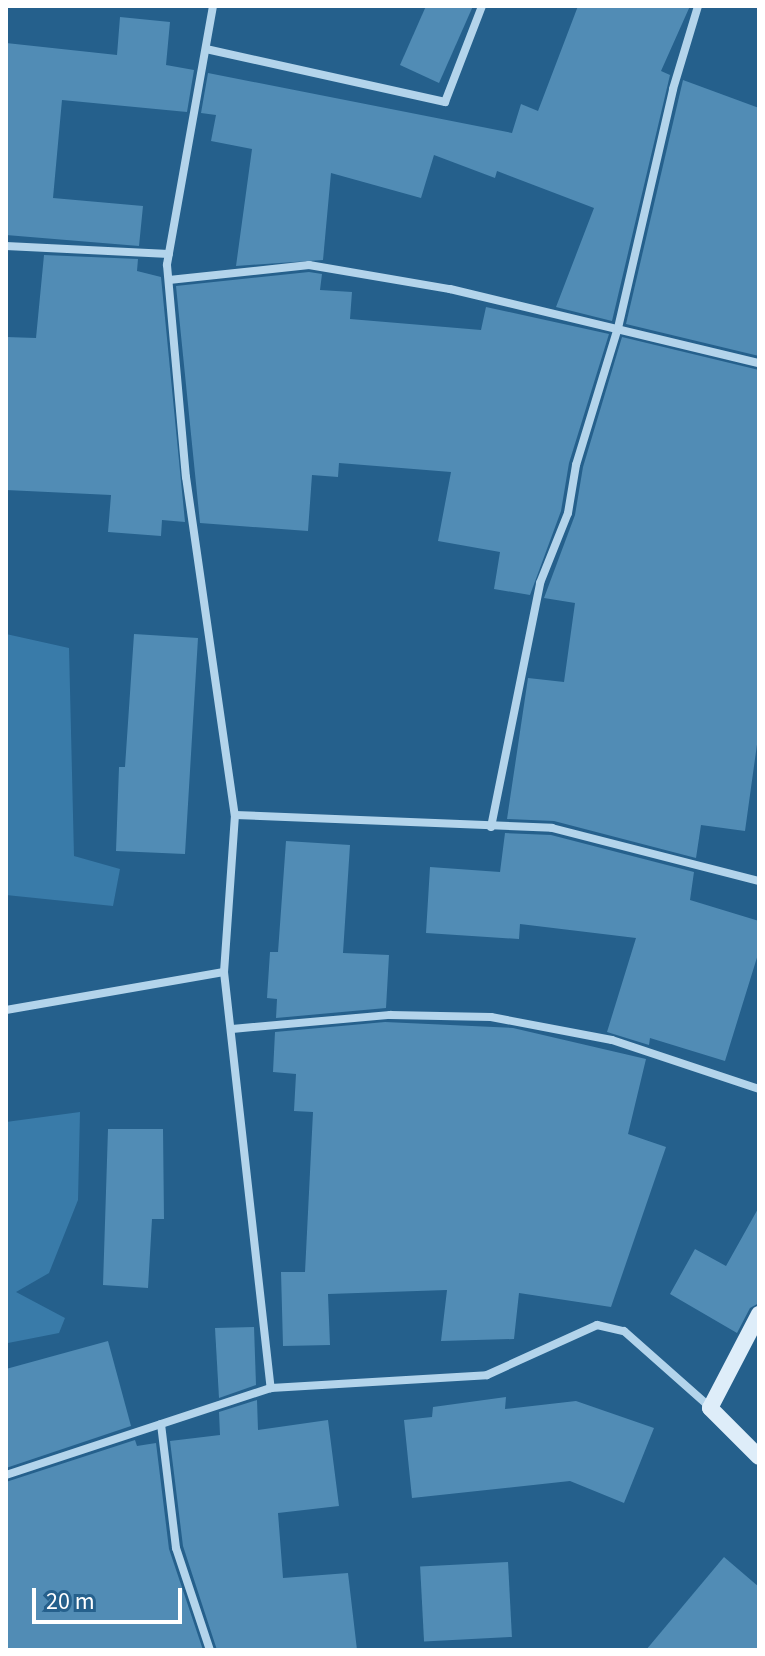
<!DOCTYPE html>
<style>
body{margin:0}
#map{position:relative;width:765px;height:1656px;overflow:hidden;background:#25608c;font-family:"Source Sans 3",sans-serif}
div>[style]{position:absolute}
.green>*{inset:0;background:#397ba9}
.building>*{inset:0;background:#518cb5;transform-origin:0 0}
.street>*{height:8px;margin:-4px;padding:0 4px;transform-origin:4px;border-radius:4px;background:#b3d4eb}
.secondary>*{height:16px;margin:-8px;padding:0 8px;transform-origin:8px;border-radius:8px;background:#deedf9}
span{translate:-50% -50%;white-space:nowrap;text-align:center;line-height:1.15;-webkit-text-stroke:6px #25608c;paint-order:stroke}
.frame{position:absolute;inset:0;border:8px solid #fff;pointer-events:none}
.scale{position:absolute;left:32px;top:1588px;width:150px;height:36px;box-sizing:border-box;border:4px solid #fff;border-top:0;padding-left:10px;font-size:24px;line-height:28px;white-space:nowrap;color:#fff;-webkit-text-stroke:6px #25608c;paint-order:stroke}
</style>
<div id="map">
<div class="green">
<div style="clip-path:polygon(6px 634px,69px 648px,74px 856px,120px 869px,113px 906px,6px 895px)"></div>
<div style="clip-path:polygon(80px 1112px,78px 1200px,49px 1273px,16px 1292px,65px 1318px,59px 1333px,8px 1343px,6px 1122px)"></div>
</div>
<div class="building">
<div style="clip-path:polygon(426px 6px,473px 6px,439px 83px,400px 65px)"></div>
<div style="clip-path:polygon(578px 6px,690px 6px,661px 71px,670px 75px,612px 321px,556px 307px,594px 208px,497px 171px,495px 178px,434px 155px,421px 198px,331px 173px,323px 260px,236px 266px,252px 149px,211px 141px,216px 115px,201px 113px,208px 73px,512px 133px,521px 104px,538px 111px)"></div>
<div style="clip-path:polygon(120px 17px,170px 22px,166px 65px,194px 70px,187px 112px,62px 100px,53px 198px,143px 206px,139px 246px,6px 235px,6px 43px,117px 55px)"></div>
<div style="clip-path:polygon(683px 80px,759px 108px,759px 356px,626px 324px)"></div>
<div style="clip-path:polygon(44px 255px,138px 259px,137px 271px,161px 277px,185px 522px,162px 520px,161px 536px,108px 532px,111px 495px,6px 490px,6px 337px,36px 338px)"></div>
<div style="clip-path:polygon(309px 272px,322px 274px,320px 290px,352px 292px,350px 319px,481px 330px,486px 307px,609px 334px,569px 463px,561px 511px,530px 595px,494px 589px,500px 552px,438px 541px,451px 472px,339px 463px,338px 477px,312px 475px,308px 531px,200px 523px,176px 286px)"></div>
<div style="clip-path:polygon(622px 337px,759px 370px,759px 730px,745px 831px,701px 825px,696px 858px,554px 821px,507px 819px,528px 678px,564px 682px,575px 603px,544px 598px,575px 515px,583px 467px)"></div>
<div style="clip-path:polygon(134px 634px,198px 638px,185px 854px,116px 851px,119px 767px,125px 767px)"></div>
<div style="clip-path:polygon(505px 833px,551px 835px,694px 872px,690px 900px,759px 921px,759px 951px,725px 1061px,650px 1038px,649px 1045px,607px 1032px,636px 938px,520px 924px,519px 939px,426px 933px,430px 867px,500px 872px)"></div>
<div style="clip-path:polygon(286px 841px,350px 845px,343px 953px,389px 955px,386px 1008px,276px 1018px,277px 999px,267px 998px,270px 952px,278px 952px)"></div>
<div style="clip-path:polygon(385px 1022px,513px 1028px,646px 1059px,628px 1134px,666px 1147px,611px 1307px,519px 1293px,514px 1339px,441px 1341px,447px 1290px,328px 1294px,330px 1345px,283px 1346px,281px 1272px,305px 1272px,313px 1112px,294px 1111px,296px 1074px,273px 1072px,275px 1032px)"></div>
<div style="clip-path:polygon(108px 1129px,163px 1129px,164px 1219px,152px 1219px,148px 1288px,103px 1285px)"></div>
<div style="clip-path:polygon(759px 1207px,759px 1303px,750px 1308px,737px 1333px,670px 1294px,695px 1249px,726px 1266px)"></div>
<div style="clip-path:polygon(254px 1327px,256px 1385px,219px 1398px,215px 1328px)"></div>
<div style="clip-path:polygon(108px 1341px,131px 1426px,6px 1468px,6px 1369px)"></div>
<div style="clip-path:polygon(506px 1397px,505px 1409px,576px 1401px,654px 1428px,624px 1503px,570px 1481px,412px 1498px,404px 1420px,432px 1417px,433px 1407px)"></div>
<div style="clip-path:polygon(257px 1400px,258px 1430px,328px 1420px,339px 1506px,278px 1513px,283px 1578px,348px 1573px,357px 1650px,217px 1650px,183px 1546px,170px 1441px,220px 1435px,219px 1412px)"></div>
<div style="clip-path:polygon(135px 1440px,137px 1446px,156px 1443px,169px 1549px,203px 1650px,6px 1650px,6px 1482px)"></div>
<div style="clip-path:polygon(724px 1557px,759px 1587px,759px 1650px,646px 1650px)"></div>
<div style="left:508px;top:1562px;width:75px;height:88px;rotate:87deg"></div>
</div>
<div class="street">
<div style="left:213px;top:6px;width:263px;rotate:100.1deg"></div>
<div style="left:167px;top:265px;width:213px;rotate:84.9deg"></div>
<div style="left:186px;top:477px;width:342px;rotate:81.8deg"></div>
<div style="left:235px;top:815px;width:157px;rotate:94deg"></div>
<div style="left:224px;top:972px;width:419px;rotate:83.6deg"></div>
<div style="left:206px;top:49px;width:245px;rotate:12.5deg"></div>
<div style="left:445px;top:102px;width:103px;rotate:-68.9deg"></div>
<div style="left:6px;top:246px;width:163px;rotate:2.8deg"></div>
<div style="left:169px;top:280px;width:141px;rotate:-6.1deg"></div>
<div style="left:309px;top:265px;width:143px;rotate:9.7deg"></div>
<div style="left:450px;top:289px;width:318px;rotate:13.5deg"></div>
<div style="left:235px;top:815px;width:317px;rotate:2.3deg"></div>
<div style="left:552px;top:828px;width:214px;rotate:14.4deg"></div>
<div style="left:491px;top:827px;width:249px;rotate:-78.6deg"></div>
<div style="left:540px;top:583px;width:75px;rotate:-68.2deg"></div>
<div style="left:568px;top:513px;width:49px;rotate:-80.5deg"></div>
<div style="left:576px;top:465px;width:143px;rotate:-73deg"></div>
<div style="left:618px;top:328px;width:245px;rotate:-77deg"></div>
<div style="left:673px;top:89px;width:87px;rotate:-73.2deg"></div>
<div style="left:6px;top:1010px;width:221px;rotate:-9.9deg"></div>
<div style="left:232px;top:1029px;width:159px;rotate:-5.1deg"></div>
<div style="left:390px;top:1015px;width:101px;rotate:1.1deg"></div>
<div style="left:491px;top:1017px;width:123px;rotate:10.8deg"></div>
<div style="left:612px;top:1040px;width:155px;rotate:18.4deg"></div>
<div style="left:161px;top:1424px;width:125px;rotate:83.1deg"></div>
<div style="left:176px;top:1548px;width:108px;rotate:71.6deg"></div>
<div style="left:6px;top:1475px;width:279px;rotate:-18.2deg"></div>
<div style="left:271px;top:1388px;width:216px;rotate:-3.4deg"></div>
<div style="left:487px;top:1375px;width:121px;rotate:-24.4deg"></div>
<div style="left:597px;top:1325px;width:28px;rotate:13deg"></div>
<div style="left:624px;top:1331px;width:115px;rotate:41.5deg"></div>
</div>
<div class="secondary">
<div style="left:759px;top:1314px;width:106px;rotate:117.5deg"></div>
<div style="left:710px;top:1408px;width:69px;rotate:45deg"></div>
</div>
<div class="frame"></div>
<div class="scale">20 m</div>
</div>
